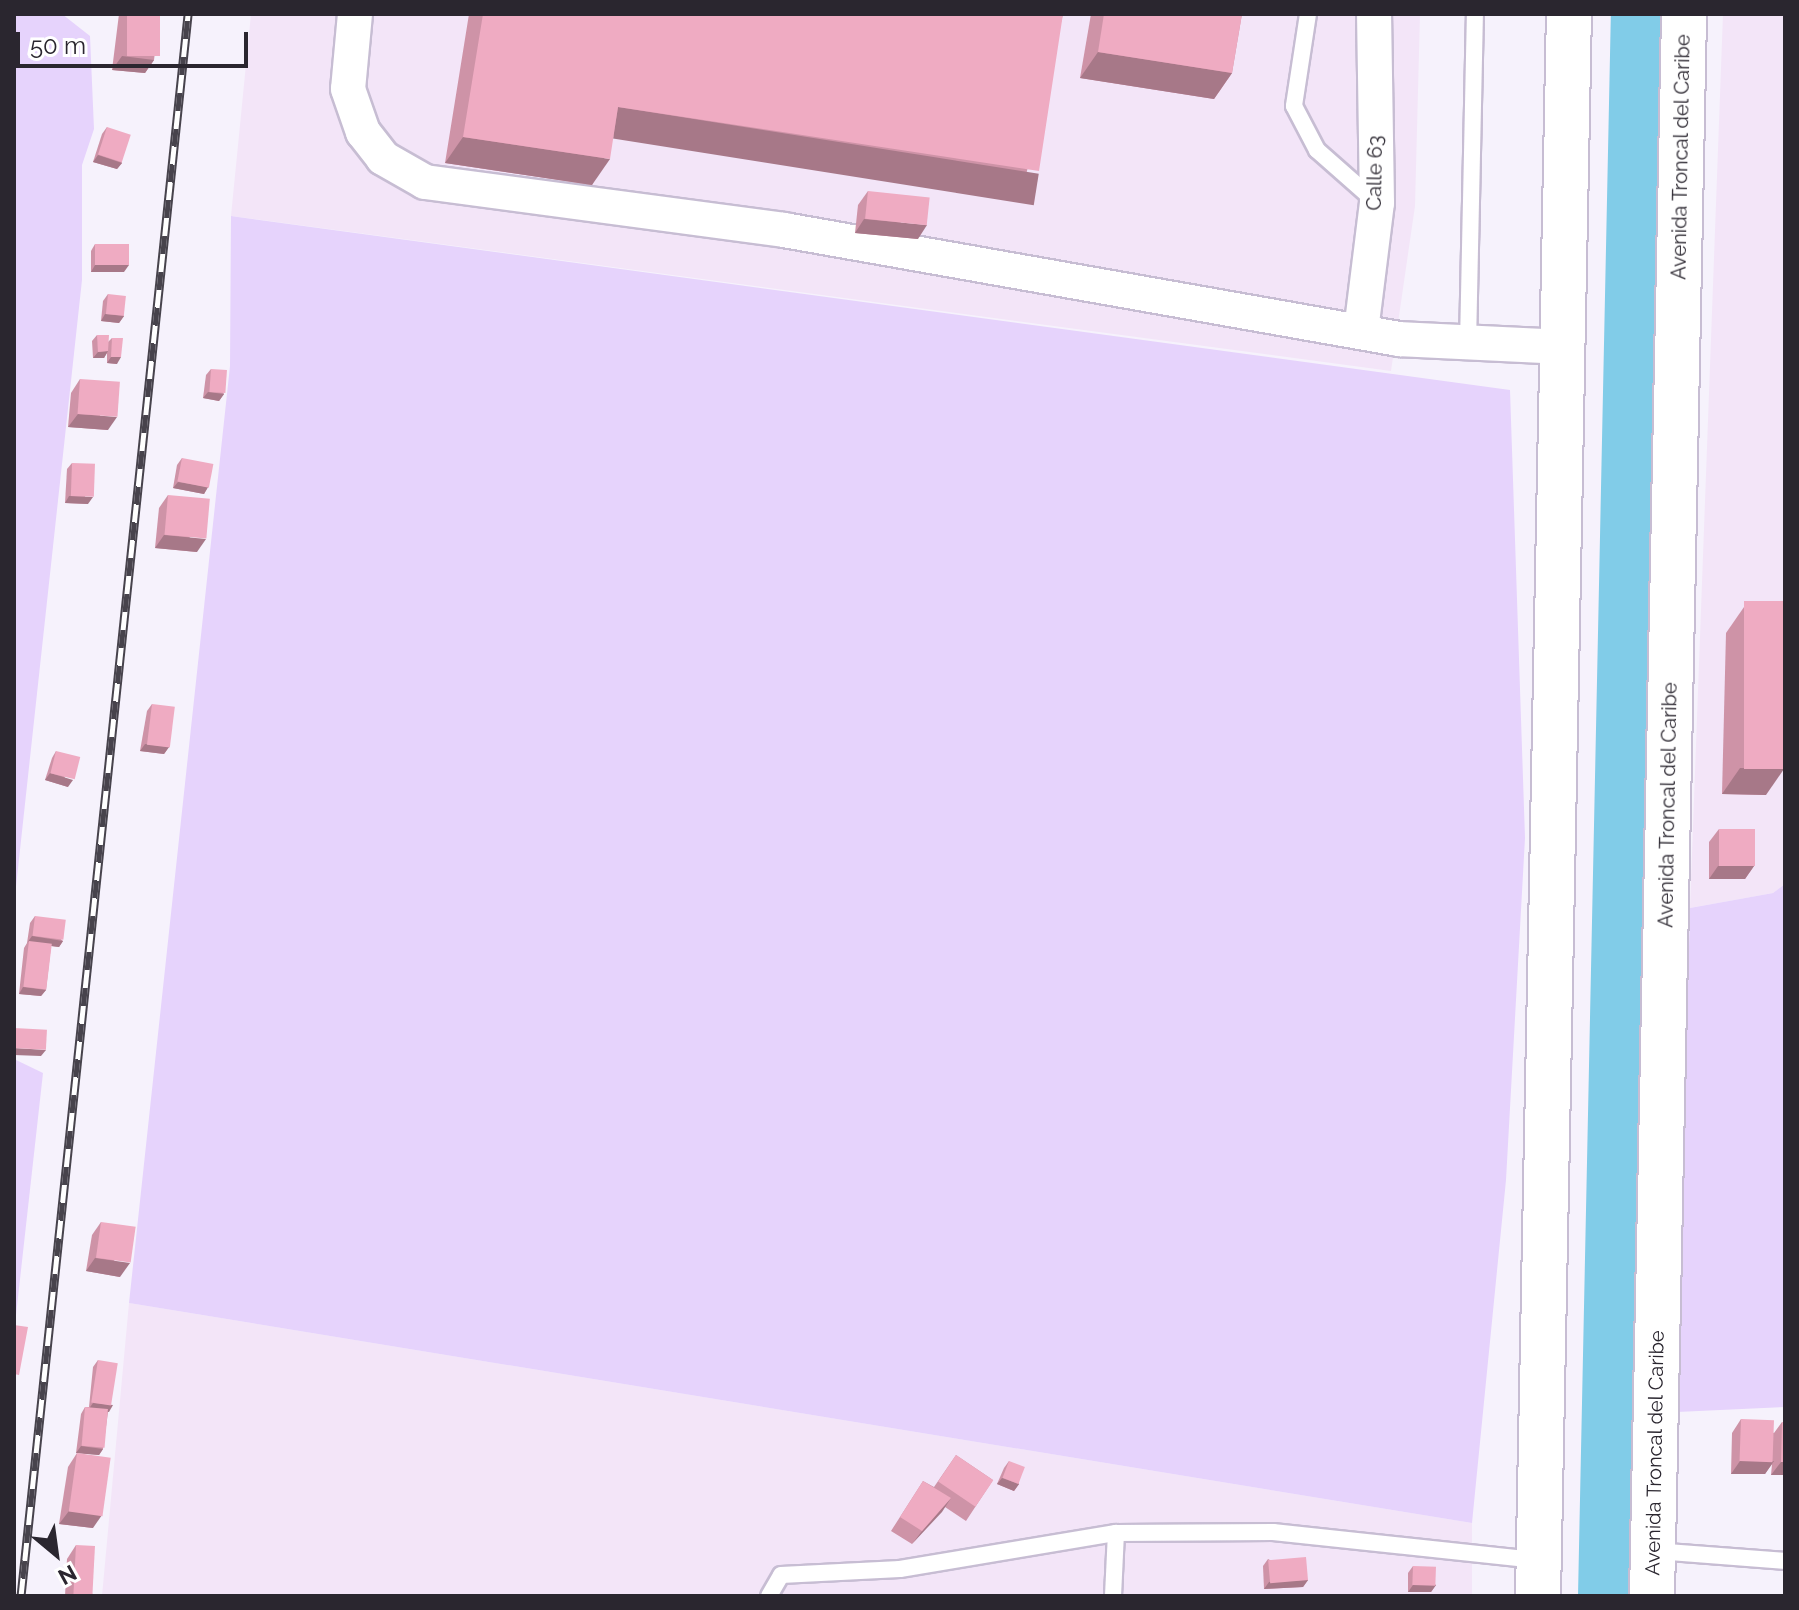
<!DOCTYPE html>
<style>
body{margin:0}
#map{position:relative;width:1799px;height:1610px;overflow:hidden;background:#f6f2fc;font-family:Raleway,sans-serif}
div>[style]{position:absolute}
.industrial>*{inset:0;background:#f3e5f8}
.green>*{inset:0;background:#e6d3fc}
.river>*{height:56px;margin:-28px;padding:0 28px;transform-origin:28px;border-radius:28px;background:#81cce8}
.roads{filter:drop-shadow(2px 0 #c7bdd3) drop-shadow(-2px 0 #c7bdd3) drop-shadow(0 2px #c7bdd3) drop-shadow(0 -2px #c7bdd3)}
.lane>*{height:16px;margin:-8px;padding:0 8px;transform-origin:8px;border-radius:8px;background:#fff}
.street>*{height:34px;margin:-17px;padding:0 17px;transform-origin:17px;border-radius:17px;background:#fff}
.highway>*{height:44px;margin:-22px;padding:0 22px;transform-origin:22px;border-radius:22px;background:#fff}
.rail>*{height:9px;margin-top:-4.5px;transform-origin:0;background:repeating-linear-gradient(90deg,#fff 0 18px,#47434c 0 36px);box-sizing:border-box;border-block:2px solid #47434c}
.wall>*{inset:0;background:#ce93a7}
.shaded-wall>*{inset:0;background:#a77888;transform-origin:0 0}
.building>*{inset:0;background:#efabc2;transform-origin:0 0}
span{translate:-50% -50%;white-space:nowrap;text-align:center;line-height:1.15;-webkit-text-stroke:6px #fff;paint-order:stroke}
.street-label{font-size:20px;color:#2a262f}
.frame{position:absolute;inset:0;border:16px solid #2a262f;pointer-events:none}
.north{position:absolute;left:16px;top:1514px;width:80px;height:80px;-webkit-text-stroke:6px #fff;paint-order:stroke;rotate:151deg;font-size:22px;font-weight:700;line-height:32px;text-align:center;color:#2a262f}
.north::after{content:'';display:block;margin:auto;width:28px;height:36px;background:#2a262f;clip-path:polygon(50% 0,100% 100%,50% 72%,0 100%)}
.scale{position:absolute;left:16px;top:32px;width:232px;height:36px;box-sizing:border-box;border:4px solid #2a262f;border-top:0;padding-left:10px;font-size:24px;line-height:28px;white-space:nowrap;color:#2a262f;-webkit-text-stroke:6px #fff;paint-order:stroke}
</style>
<div id="map">
<div class="industrial">
<div style="clip-path:polygon(251px 14px,1420px 14px,1415px 206px,1391px 371px,231px 216px)"></div>
<div style="clip-path:polygon(1723px 14px,1785px 14px,1785px 884px,1773px 893px,1690px 908px)"></div>
<div style="clip-path:polygon(129px 1303px,1472px 1523px,1472px 1596px,102px 1596px)"></div>
</div>
<div class="green">
<div style="clip-path:polygon(14px 14px,62px 14px,90px 36px,94px 129px,82px 165px,82px 280px,14px 905px)"></div>
<div style="clip-path:polygon(231px 216px,1510px 390px,1525px 838px,1506px 1180px,1472px 1523px,129px 1303px,230px 366px)"></div>
<div style="clip-path:polygon(1785px 884px,1785px 1407px,1677px 1412px,1690px 908px,1773px 893px)"></div>
<div style="clip-path:polygon(14px 1059px,43px 1073px,15px 1324px,14px 1324px)"></div>
</div>
<div class="river">
<div style="left:1606px;top:1596px;width:1582px;rotate:-88.81deg"></div>
</div>
<div class="roads">
<div class="lane">
<div style="left:1308px;top:14px;width:93px;rotate:98.7deg"></div>
<div style="left:1294px;top:106px;width:50px;rotate:62.4deg"></div>
<div style="left:1317px;top:150px;width:79px;rotate:41.4deg"></div>
<div style="left:1468px;top:344px;width:330px;rotate:-88.8deg"></div>
<div style="left:1655px;top:1551px;width:130px;rotate:4.4deg"></div>
<div style="left:769px;top:1596px;width:24px;rotate:-60deg"></div>
<div style="left:781px;top:1575px;width:119px;rotate:-2.9deg"></div>
<div style="left:900px;top:1569px;width:219px;rotate:-9.5deg"></div>
<div style="left:1116px;top:1533px;width:157px;rotate:-0.4deg"></div>
<div style="left:1273px;top:1532px;width:265px;rotate:6.1deg"></div>
<div style="left:1113px;top:1596px;width:63px;rotate:-87.3deg"></div>
</div>
<div class="street">
<div style="left:355px;top:14px;width:75px;rotate:95.3deg"></div>
<div style="left:348px;top:89px;width:46px;rotate:70.8deg"></div>
<div style="left:363px;top:132px;width:33px;rotate:52deg"></div>
<div style="left:383px;top:158px;width:48px;rotate:29.7deg"></div>
<div style="left:425px;top:182px;width:362px;rotate:7.6deg"></div>
<div style="left:784px;top:230px;width:625px;rotate:10.05deg"></div>
<div style="left:1399px;top:339px;width:164px;rotate:2.8deg"></div>
<div style="left:1361px;top:331px;width:129px;rotate:-82.9deg"></div>
<div style="left:1377px;top:203px;width:189px;rotate:-90.9deg"></div>
</div>
<div class="highway">
<div style="left:1538px;top:1596px;width:1582px;rotate:-88.88deg"></div>
<div style="left:1652px;top:1596px;width:1582px;rotate:-88.84deg"></div>
</div>
</div>
<div class="rail">
<div style="left:21px;top:1596px;width:1591px;rotate:-83.97deg"></div>
</div>
<div class="wall">
<div style="clip-path:polygon(119px 14px,160px 14px,154px 60px,145px 73px,112px 70px)"></div>
<div style="clip-path:polygon(469px 14px,1063px 14px,1021px 197px,614px 135px,592px 185px,445px 163px)"></div>
<div style="clip-path:polygon(1091px 14px,1242px 14px,1232px 73px,1214px 99px,1080px 78px)"></div>
<div style="clip-path:polygon(107px 127px,122px 163px,117px 169px,93px 162px,102px 134px)"></div>
<div style="clip-path:polygon(868px 191px,918px 239px,855px 233px,858px 205px)"></div>
<div style="clip-path:polygon(95px 244px,124px 272px,91px 272px,91px 251px)"></div>
<div style="clip-path:polygon(108px 294px,124px 316px,119px 323px,101px 321px,103px 301px)"></div>
<div style="clip-path:polygon(97px 335px,108px 342px,112px 338px,117px 364px,107px 363px,107px 353px,104px 358px,93px 358px,92px 341px)"></div>
<div style="clip-path:polygon(211px 369px,224px 394px,219px 401px,203px 398px,206px 375px)"></div>
<div style="clip-path:polygon(80px 379px,108px 430px,68px 427px,71px 393px)"></div>
<div style="clip-path:polygon(182px 458px,208px 487px,204px 494px,173px 488px,177px 465px)"></div>
<div style="clip-path:polygon(72px 463px,88px 504px,65px 503px,67px 469px)"></div>
<div style="clip-path:polygon(168px 495px,197px 552px,155px 548px,159px 508px)"></div>
<div style="clip-path:polygon(1744px 607px,1766px 795px,1722px 794px,1726px 633px)"></div>
<div style="clip-path:polygon(152px 704px,169px 747px,164px 754px,140px 751px,147px 711px)"></div>
<div style="clip-path:polygon(56px 751px,68px 787px,45px 780px,52px 758px)"></div>
<div style="clip-path:polygon(1719px 829px,1754px 866px,1745px 879px,1709px 879px,1709px 842px)"></div>
<div style="clip-path:polygon(35px 916px,63px 941px,59px 947px,51px 946px,46px 990px,41px 996px,19px 994px,24px 948px,27px 943px,30px 923px)"></div>
<div style="clip-path:polygon(101px 1222px,120px 1277px,86px 1271px,92px 1235px)"></div>
<div style="clip-path:polygon(98px 1360px,109px 1412px,108px 1412px,103px 1449px,99px 1455px,76px 1453px,81px 1414px,85px 1407px,89px 1407px,93px 1367px)"></div>
<div style="clip-path:polygon(1741px 1419px,1774px 1433px,1782px 1422px,1785px 1422px,1785px 1475px,1771px 1475px,1772px 1464px,1765px 1474px,1731px 1474px,1732px 1433px)"></div>
<div style="clip-path:polygon(77px 1453px,93px 1528px,59px 1524px,68px 1467px)"></div>
<div style="clip-path:polygon(956px 1455px,993px 1480px,966px 1521px,945px 1507px,912px 1544px,891px 1531px,923px 1481px,934px 1487px)"></div>
<div style="clip-path:polygon(1009px 1461px,1019px 1484px,1014px 1491px,997px 1484px,1004px 1468px)"></div>
<div style="clip-path:polygon(76px 1545px,93px 1596px,65px 1596px,67px 1559px)"></div>
<div style="clip-path:polygon(1268px 1559px,1308px 1580px,1303px 1587px,1264px 1589px,1263px 1566px)"></div>
<div style="clip-path:polygon(1413px 1566px,1436px 1585px,1431px 1592px,1408px 1592px,1408px 1573px)"></div>
</div>
<div class="shaded-wall">
<div style="clip-path:polygon(1098px 52px,1232px 73px,1214px 99px,1080px 78px)"></div>
<div style="clip-path:polygon(122px 56px,154px 60px,145px 73px,112px 70px)"></div>
<div style="left:618px;top:107px;width:426px;height:32px;rotate:9deg"></div>
<div style="clip-path:polygon(463px 137px,610px 159px,592px 185px,445px 163px)"></div>
<div style="clip-path:polygon(98px 155px,122px 163px,117px 169px,93px 162px)"></div>
<div style="clip-path:polygon(864px 219px,927px 225px,918px 239px,855px 233px)"></div>
<div style="clip-path:polygon(95px 265px,129px 265px,124px 272px,91px 272px)"></div>
<div style="clip-path:polygon(105px 314px,124px 316px,119px 323px,101px 321px)"></div>
<div style="clip-path:polygon(108px 351px,104px 358px,93px 358px,98px 352px)"></div>
<div style="clip-path:polygon(111px 357px,121px 357px,117px 364px,107px 363px)"></div>
<div style="clip-path:polygon(208px 392px,224px 394px,219px 401px,203px 398px)"></div>
<div style="clip-path:polygon(78px 414px,117px 417px,108px 430px,68px 427px)"></div>
<div style="clip-path:polygon(178px 482px,208px 487px,204px 494px,173px 488px)"></div>
<div style="clip-path:polygon(69px 496px,93px 497px,88px 504px,65px 503px)"></div>
<div style="clip-path:polygon(164px 535px,206px 539px,197px 552px,155px 548px)"></div>
<div style="clip-path:polygon(145px 744px,169px 747px,164px 754px,140px 751px)"></div>
<div style="clip-path:polygon(1740px 768px,1784px 769px,1766px 795px,1722px 794px)"></div>
<div style="clip-path:polygon(50px 773px,73px 780px,68px 787px,45px 780px)"></div>
<div style="clip-path:polygon(1718px 866px,1754px 866px,1745px 879px,1709px 879px)"></div>
<div style="clip-path:polygon(32px 936px,63px 941px,59px 947px,29px 943px,29px 941px,27px 943px)"></div>
<div style="clip-path:polygon(23px 987px,46px 990px,41px 996px,19px 994px)"></div>
<div style="clip-path:polygon(14px 1048px,46px 1050px,41px 1056px,14px 1055px)"></div>
<div style="clip-path:polygon(95px 1258px,130px 1263px,120px 1277px,86px 1271px)"></div>
<div style="clip-path:polygon(93px 1403px,113px 1405px,109px 1412px,88px 1410px)"></div>
<div style="clip-path:polygon(81px 1446px,103px 1449px,99px 1455px,76px 1453px)"></div>
<div style="clip-path:polygon(1740px 1461px,1774px 1461px,1765px 1474px,1731px 1474px)"></div>
<div style="clip-path:polygon(1781px 1462px,1785px 1462px,1785px 1475px,1771px 1475px)"></div>
<div style="clip-path:polygon(1002px 1478px,1019px 1484px,1014px 1491px,997px 1484px)"></div>
<div style="clip-path:polygon(951px 1498px,942px 1512px,912px 1544px,922px 1531px)"></div>
<div style="clip-path:polygon(69px 1511px,102px 1515px,93px 1528px,59px 1524px)"></div>
<div style="clip-path:polygon(1308px 1580px,1303px 1587px,1264px 1589px,1269px 1582px)"></div>
<div style="clip-path:polygon(1413px 1585px,1436px 1585px,1431px 1592px,1408px 1592px)"></div>
</div>
<div class="building">
<div style="left:127px;top:14px;width:33px;height:42px"></div>
<div style="clip-path:polygon(483px 14px,1063px 14px,1039px 171px,618px 107px,610px 159px,463px 137px)"></div>
<div style="clip-path:polygon(1104px 14px,1242px 14px,1232px 73px,1098px 52px)"></div>
<div style="left:107px;top:127px;width:25px;height:29px;rotate:18deg"></div>
<div style="left:868px;top:191px;width:62px;height:28px;rotate:6deg"></div>
<div style="left:95px;top:244px;width:34px;height:21px"></div>
<div style="left:108px;top:294px;width:18px;height:20px;rotate:6deg"></div>
<div style="clip-path:polygon(97px 335px,109px 335px,108px 351px,98px 352px)"></div>
<div style="clip-path:polygon(112px 338px,123px 338px,121px 357px,111px 357px)"></div>
<div style="left:211px;top:369px;width:16px;height:23px;rotate:4deg"></div>
<div style="left:80px;top:379px;width:40px;height:35px;rotate:4deg"></div>
<div style="left:182px;top:458px;width:32px;height:24px;rotate:11deg"></div>
<div style="left:72px;top:463px;width:23px;height:33px;rotate:2deg"></div>
<div style="left:168px;top:495px;width:42px;height:40px;rotate:5deg"></div>
<div style="left:1785px;top:601px;width:168px;height:41px;rotate:90deg"></div>
<div style="left:152px;top:704px;width:23px;height:41px;rotate:7deg"></div>
<div style="left:56px;top:751px;width:25px;height:23px;rotate:14deg"></div>
<div style="left:1719px;top:829px;width:36px;height:37px"></div>
<div style="left:35px;top:916px;width:31px;height:20px;rotate:7deg"></div>
<div style="left:29px;top:941px;width:23px;height:46px;rotate:7deg"></div>
<div style="left:14px;top:1028px;width:33px;height:20px;rotate:3deg"></div>
<div style="left:101px;top:1222px;width:35px;height:36px;rotate:8deg"></div>
<div style="clip-path:polygon(14px 1325px,28px 1327px,19px 1375px,14px 1374px)"></div>
<div style="left:98px;top:1360px;width:20px;height:43px;rotate:9deg"></div>
<div style="left:85px;top:1407px;width:23px;height:39px;rotate:5deg"></div>
<div style="left:1741px;top:1419px;width:33px;height:42px;rotate:2deg"></div>
<div style="clip-path:polygon(1782px 1422px,1785px 1422px,1785px 1462px,1781px 1462px)"></div>
<div style="left:77px;top:1453px;width:34px;height:59px;rotate:8deg"></div>
<div style="left:956px;top:1455px;width:45px;height:32px;rotate:34deg"></div>
<div style="left:1009px;top:1461px;width:17px;height:18px;rotate:21deg"></div>
<div style="clip-path:polygon(923px 1481px,951px 1498px,922px 1531px,900px 1517px)"></div>
<div style="left:76px;top:1545px;width:19px;height:51px;rotate:3deg"></div>
<div style="left:1306px;top:1557px;width:23px;height:38px;rotate:85deg"></div>
<div style="left:1413px;top:1566px;width:23px;height:19px;rotate:2deg"></div>
</div>
<div class="street-label">
<span style="left:1681px;top:157px;rotate:-89deg">Avenida Troncal del Caribe</span>
<span style="left:1375px;top:173px;rotate:-89deg">Calle 63</span>
<span style="left:1668px;top:805px;rotate:-89deg">Avenida Troncal del Caribe</span>
<span style="left:1655px;top:1453px;rotate:-89deg">Avenida Troncal del Caribe</span>
</div>
<div class="frame"></div>
<div class="north">N</div>
<div class="scale">50 m</div>
</div>
